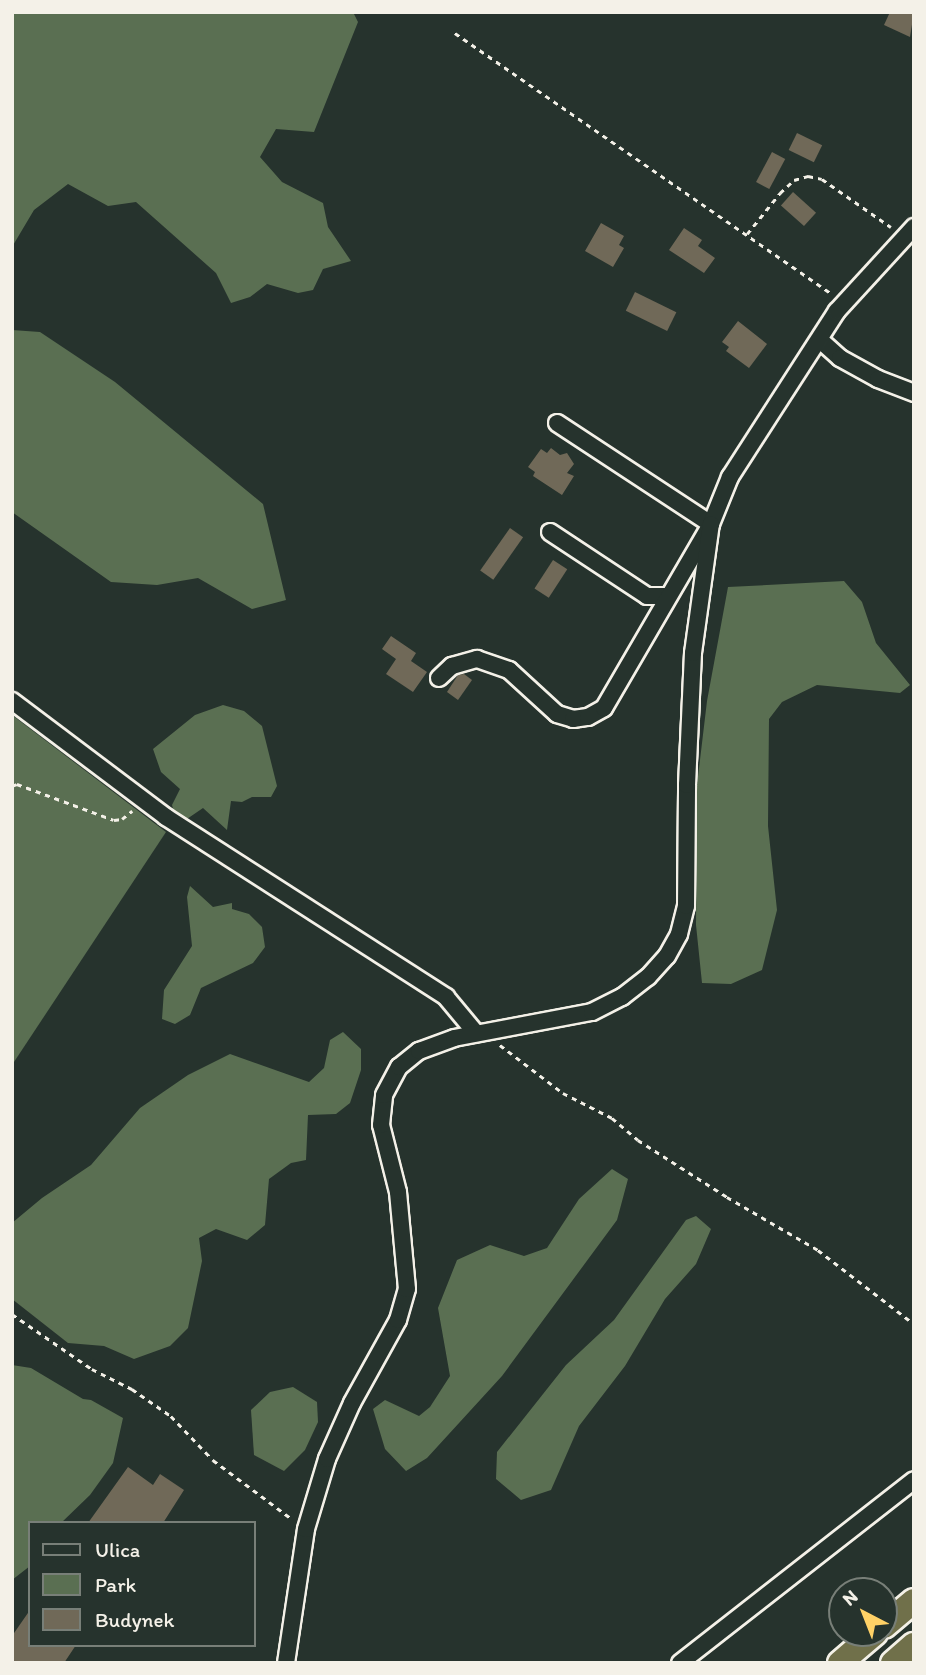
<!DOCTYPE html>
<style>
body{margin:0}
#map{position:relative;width:926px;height:1675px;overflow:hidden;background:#26332d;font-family:Itim,sans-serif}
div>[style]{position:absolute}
.green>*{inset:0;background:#5a6f52}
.building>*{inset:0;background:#706958;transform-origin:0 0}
.path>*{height:2.5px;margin-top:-1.25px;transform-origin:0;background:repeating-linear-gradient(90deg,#f4f1e8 0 5px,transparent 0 10px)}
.roads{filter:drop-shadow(2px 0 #f4f1e8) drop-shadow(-2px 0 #f4f1e8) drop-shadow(0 2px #f4f1e8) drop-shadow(0 -2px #f4f1e8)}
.minor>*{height:16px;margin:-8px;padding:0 8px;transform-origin:8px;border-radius:8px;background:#26332d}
.highway>*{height:24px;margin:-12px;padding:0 12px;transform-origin:12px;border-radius:12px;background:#70704a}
span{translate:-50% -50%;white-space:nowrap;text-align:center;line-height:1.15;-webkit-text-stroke:5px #26332d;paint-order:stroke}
.frame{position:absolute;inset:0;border:14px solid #f4f1e8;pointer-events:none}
.legend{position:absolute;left:28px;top:1521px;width:228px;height:126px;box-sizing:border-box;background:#26332d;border:2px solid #787f78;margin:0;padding:9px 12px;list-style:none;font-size:21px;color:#f4f1e8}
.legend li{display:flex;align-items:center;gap:14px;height:35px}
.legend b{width:35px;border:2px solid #787f78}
.north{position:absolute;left:828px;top:1577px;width:70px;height:70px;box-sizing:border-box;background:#26332d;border:2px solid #787f78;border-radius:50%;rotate:318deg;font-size:19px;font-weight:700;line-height:28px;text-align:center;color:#f4f1e8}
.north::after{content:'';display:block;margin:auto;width:24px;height:32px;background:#ffd166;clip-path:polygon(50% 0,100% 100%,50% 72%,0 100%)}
</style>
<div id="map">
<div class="green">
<div style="clip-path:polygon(12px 12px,353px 12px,358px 22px,314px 132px,276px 129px,260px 157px,282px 182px,323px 203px,328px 227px,351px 261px,323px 269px,313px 290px,298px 293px,267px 284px,250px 297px,231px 303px,216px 273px,136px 202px,108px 206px,68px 184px,34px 210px,12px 247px)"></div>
<div style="clip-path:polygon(12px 330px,40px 332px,115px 382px,263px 504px,286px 600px,252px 609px,198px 578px,157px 585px,111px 582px,12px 512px)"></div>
<div style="clip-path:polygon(844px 581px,862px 602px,876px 643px,910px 685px,900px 693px,817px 685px,782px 702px,769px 719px,768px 826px,777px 910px,762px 970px,731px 984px,702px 983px,696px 925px,697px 785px,707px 701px,728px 587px)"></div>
<div style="clip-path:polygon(223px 705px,244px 711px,262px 726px,277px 786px,271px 797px,252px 797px,242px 802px,231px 801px,227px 830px,203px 808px,184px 821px,175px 816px,172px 805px,180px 789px,161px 772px,153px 749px,195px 715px)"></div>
<div style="clip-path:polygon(12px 715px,166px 832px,12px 1065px)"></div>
<div style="clip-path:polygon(190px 886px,213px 907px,232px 903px,232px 909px,249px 914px,262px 927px,265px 947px,253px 963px,201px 988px,190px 1015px,175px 1024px,162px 1019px,164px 990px,192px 946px,187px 897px)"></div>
<div style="clip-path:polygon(343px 1032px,361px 1049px,361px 1070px,350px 1103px,336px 1114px,308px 1115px,306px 1160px,291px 1163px,269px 1179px,265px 1225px,247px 1240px,216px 1229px,199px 1238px,202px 1261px,188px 1328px,170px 1346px,134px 1359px,104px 1346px,68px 1343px,12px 1299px,12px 1223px,42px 1198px,91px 1165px,140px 1108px,188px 1075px,230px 1054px,309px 1082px,324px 1068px,330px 1040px)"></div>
<div style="clip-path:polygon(612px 1169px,628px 1179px,617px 1220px,502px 1376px,427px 1458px,406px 1471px,385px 1449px,373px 1409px,385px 1400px,419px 1416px,430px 1407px,450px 1376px,438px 1308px,457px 1260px,490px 1245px,524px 1256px,547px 1248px,579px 1199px)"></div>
<div style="clip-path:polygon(696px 1216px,711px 1229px,696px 1264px,665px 1299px,625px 1366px,579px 1426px,551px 1490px,521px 1500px,496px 1479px,497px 1452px,566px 1365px,614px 1320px,686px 1220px)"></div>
<div style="clip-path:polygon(12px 1365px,31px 1368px,83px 1399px,91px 1400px,123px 1418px,113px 1463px,90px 1495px,61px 1523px,30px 1523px,30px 1566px,12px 1580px)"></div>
<div style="clip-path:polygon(293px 1387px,317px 1402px,318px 1422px,305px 1450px,284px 1471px,254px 1455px,251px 1410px,270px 1392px)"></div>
</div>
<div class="building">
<div style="clip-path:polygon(890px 12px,914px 12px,910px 37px,884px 25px)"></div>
<div style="left:797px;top:133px;width:28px;height:19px;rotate:26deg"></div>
<div style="left:772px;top:152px;width:15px;height:34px;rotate:28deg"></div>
<div style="left:793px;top:192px;width:31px;height:18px;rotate:42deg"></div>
<div style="clip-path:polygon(601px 223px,624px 236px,619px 245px,624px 248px,613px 267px,585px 251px)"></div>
<div style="clip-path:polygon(684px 228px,702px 240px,698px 246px,715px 258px,704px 273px,669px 250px)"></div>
<div style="left:635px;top:292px;width:46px;height:21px;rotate:26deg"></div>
<div style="clip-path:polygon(738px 321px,767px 344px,749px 368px,726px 351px,729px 347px,722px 342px)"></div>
<div style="clip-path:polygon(551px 448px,560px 455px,567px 453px,574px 464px,567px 473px,574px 476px,562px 495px,533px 476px,535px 472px,528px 467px,541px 449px,547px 453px)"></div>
<div style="left:510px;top:528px;width:16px;height:52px;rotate:35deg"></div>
<div style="left:553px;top:560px;width:17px;height:34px;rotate:33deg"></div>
<div style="clip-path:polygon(391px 636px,416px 653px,411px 661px,427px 672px,413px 692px,386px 674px,396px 659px,382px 649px)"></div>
<div style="clip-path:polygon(464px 674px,472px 680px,458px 700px,447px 692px,458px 675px)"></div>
<div style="clip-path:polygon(128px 1467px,153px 1485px,160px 1474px,184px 1490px,163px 1523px,88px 1523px)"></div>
<div style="clip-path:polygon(30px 1610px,30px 1645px,76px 1645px,64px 1663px,12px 1663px,12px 1636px)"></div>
</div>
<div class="path">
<div style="left:455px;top:33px;width:456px;rotate:34.7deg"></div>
<div style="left:747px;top:234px;width:53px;rotate:-51.2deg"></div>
<div style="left:780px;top:193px;width:19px;rotate:-43deg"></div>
<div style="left:794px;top:180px;width:15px;rotate:-16deg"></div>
<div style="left:808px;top:176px;width:14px;rotate:12deg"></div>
<div style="left:822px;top:179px;width:84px;rotate:34.8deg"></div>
<div style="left:12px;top:786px;width:5px;rotate:-22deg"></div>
<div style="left:17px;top:784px;width:103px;rotate:20.4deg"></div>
<div style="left:114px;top:820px;width:8px;rotate:-7deg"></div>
<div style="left:122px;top:819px;width:13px;rotate:-39deg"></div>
<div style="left:500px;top:1045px;width:79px;rotate:37.3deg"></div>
<div style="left:563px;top:1093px;width:55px;rotate:27deg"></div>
<div style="left:612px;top:1118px;width:34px;rotate:40deg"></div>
<div style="left:638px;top:1140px;width:106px;rotate:32.6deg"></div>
<div style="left:727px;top:1197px;width:105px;rotate:30.2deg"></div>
<div style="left:818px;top:1250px;width:121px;rotate:37.6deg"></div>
<div style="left:12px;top:1314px;width:97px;rotate:34.5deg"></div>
<div style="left:92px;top:1369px;width:45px;rotate:26.6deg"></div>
<div style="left:132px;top:1389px;width:47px;rotate:34.7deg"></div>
<div style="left:171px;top:1416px;width:61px;rotate:46.3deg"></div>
<div style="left:213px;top:1460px;width:99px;rotate:36.8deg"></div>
</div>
<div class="roads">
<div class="minor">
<div style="left:820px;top:340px;width:27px;rotate:42deg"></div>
<div style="left:840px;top:358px;width:43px;rotate:28.9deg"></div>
<div style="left:878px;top:379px;width:39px;rotate:21deg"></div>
<div style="left:557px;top:423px;width:184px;rotate:33.3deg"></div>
<div style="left:550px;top:532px;width:116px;rotate:33.4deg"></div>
<div style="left:647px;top:596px;width:21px"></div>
<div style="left:439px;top:678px;width:18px;rotate:-43deg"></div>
<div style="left:452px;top:666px;width:26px;rotate:-16deg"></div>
<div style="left:477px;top:659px;width:34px;rotate:19deg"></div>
<div style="left:509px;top:670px;width:65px;rotate:42.5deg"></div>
<div style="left:557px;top:714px;width:17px;rotate:17deg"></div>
<div style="left:573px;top:719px;width:15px;rotate:-8deg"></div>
<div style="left:588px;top:717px;width:18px;rotate:-29deg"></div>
<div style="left:604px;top:708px;width:213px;rotate:-59.8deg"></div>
<div style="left:711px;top:524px;width:51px;rotate:-68deg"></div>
<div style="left:730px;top:477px;width:197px;rotate:-57.2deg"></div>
<div style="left:837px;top:311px;width:114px;rotate:-47.5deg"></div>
<div style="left:12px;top:701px;width:193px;rotate:37deg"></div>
<div style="left:166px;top:817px;width:333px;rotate:32.7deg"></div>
<div style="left:446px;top:997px;width:47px;rotate:50.2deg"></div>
<div style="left:286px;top:1663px;width:135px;rotate:-81.5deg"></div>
<div style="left:306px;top:1529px;width:73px;rotate:-73.3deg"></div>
<div style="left:327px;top:1459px;width:61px;rotate:-65.9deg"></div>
<div style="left:352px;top:1403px;width:95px;rotate:-61deg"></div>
<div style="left:398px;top:1320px;width:32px;rotate:-74deg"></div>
<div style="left:407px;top:1289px;width:97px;rotate:-95.3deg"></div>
<div style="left:398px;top:1192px;width:69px;rotate:-104.2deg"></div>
<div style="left:381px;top:1125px;width:30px;rotate:-84deg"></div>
<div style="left:384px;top:1095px;width:32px;rotate:-62deg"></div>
<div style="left:399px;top:1067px;width:26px;rotate:-39deg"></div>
<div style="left:419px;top:1051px;width:37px;rotate:-20deg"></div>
<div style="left:454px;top:1038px;width:140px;rotate:-10.7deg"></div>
<div style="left:592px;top:1012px;width:34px;rotate:-27deg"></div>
<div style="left:622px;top:997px;width:33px;rotate:-38deg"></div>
<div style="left:648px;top:977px;width:28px;rotate:-48deg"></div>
<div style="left:667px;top:956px;width:25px;rotate:-61deg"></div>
<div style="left:679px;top:934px;width:29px;rotate:-76deg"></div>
<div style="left:686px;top:906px;width:121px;rotate:-89.5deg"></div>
<div style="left:687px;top:785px;width:132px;rotate:-87.4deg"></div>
<div style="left:693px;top:653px;width:130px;rotate:-82.1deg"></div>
<div style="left:680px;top:1663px;width:297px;rotate:-38deg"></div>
</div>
<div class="highway">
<div style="left:884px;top:1626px;width:39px;rotate:-40deg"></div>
<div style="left:840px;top:1663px;width:46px;rotate:-40.6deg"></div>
<div style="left:893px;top:1663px;width:28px;rotate:-41deg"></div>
</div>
</div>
<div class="frame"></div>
<ul class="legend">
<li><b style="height:9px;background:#26332d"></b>Ulica</li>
<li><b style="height:19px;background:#5a6f52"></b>Park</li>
<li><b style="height:19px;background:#706958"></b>Budynek</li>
</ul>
<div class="north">N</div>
</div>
